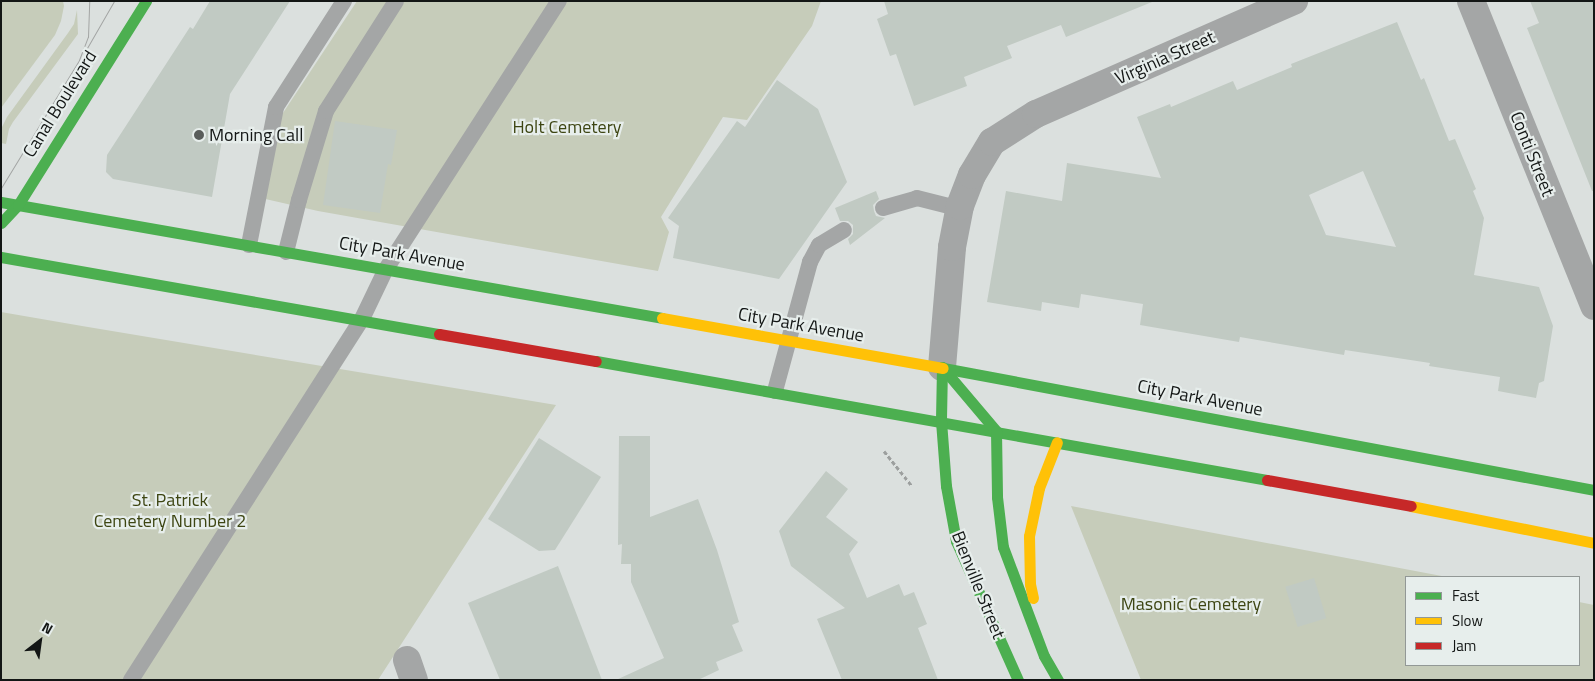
<!DOCTYPE html>
<style>
body{margin:0}
#map{position:relative;width:1595px;height:681px;overflow:hidden;background:#dbe0de;font-family:"Titillium Web",sans-serif}
div>[style]{position:absolute}
.green>*{inset:0;background:#c6ccba}
.building>*{inset:0;background:#c1cac3;transform-origin:0 0}
.path>*{height:3px;margin-top:-1.5px;transform-origin:0;background:repeating-linear-gradient(90deg,#9c9f9e 0 4px,transparent 0 6.5px)}
.lane>*{height:16px;margin:-8px;padding:0 8px;transform-origin:8px;border-radius:8px;background:#a4a6a6}
.street>*{height:28px;margin:-14px;padding:0 14px;transform-origin:14px;border-radius:14px;background:#a4a6a6}
.fast>*{height:11px;margin:-5.5px;padding:0 5.5px;transform-origin:5.5px;border-radius:5.5px;background:#4caf50}
.slow>*{height:11px;margin:-5.5px;padding:0 5.5px;transform-origin:5.5px;border-radius:5.5px;background:#ffc107}
.jam>*{height:11px;margin:-5.5px;padding:0 5.5px;transform-origin:5.5px;border-radius:5.5px;background:#c62828}
.tram>*{height:1px;margin:-0.5px;padding:0 0.5px;transform-origin:0.5px;border-radius:0.5px;background:#a3a5a4}
.dots>*{width:14px;height:14px;translate:-50% -50%;box-sizing:border-box;border:2px solid #e7eeec;border-radius:50%}
span{translate:-50% -50%;white-space:nowrap;text-align:center;line-height:1.15;-webkit-text-stroke:4.5px #e7eeec;paint-order:stroke}
.street-label{font-size:18px;color:#131615}
.park-label{font-size:18px;color:#3d4512}
.poi-label{font-size:18px;color:#131615}
.left{translate:0 -50%;text-align:left}
.frame{position:absolute;inset:0;border:2px solid #131615;pointer-events:none}
.legend{position:absolute;left:1405px;top:576px;width:175px;height:90px;box-sizing:border-box;background:#e7eeec;border:1px solid #929896;margin:0;padding:6px 9px;list-style:none;font-size:15px;color:#131615}
.legend li{display:flex;align-items:center;gap:10px;height:25px}
.legend b{width:25px;border:1px solid #929896}
.north{position:absolute;left:15px;top:616px;width:50px;height:50px;-webkit-text-stroke:4px #e7eeec;paint-order:stroke;rotate:30deg;font-size:14px;font-weight:700;line-height:20px;text-align:center;color:#131615}
.north::after{content:'';display:block;margin:auto;width:18px;height:22px;background:#131615;clip-path:polygon(50% 0,100% 100%,50% 72%,0 100%)}
</style>
<div id="map">
<div class="green">
<div style="clip-path:polygon(1px 1px,63px 1px,64px 6px,61px 21px,55px 35px,1px 108px)"></div>
<div style="clip-path:polygon(357px 1px,821px 1px,812px 26px,747px 120px,723px 117px,661px 217px,669px 232px,658px 271px,318px 211px,261px 198px,281px 116px)"></div>
<div style="clip-path:polygon(77px 10px,78px 34px,13px 122px,9px 129px,6px 144px,1px 143px,1px 129px,7px 117px,68px 33px,74px 24px)"></div>
<div style="clip-path:polygon(1px 312px,82px 326px,556px 405px,378px 680px,1px 680px)"></div>
<div style="clip-path:polygon(1071px 506px,1447px 577px,1406px 577px,1406px 665px,1579px 665px,1579px 602px,1594px 605px,1594px 680px,1141px 680px)"></div>
</div>
<div class="building">
<div style="clip-path:polygon(210px 1px,290px 1px,230px 94px,212px 197px,113px 179px,106px 172px,107px 155px,190px 27px,193px 29px)"></div>
<div style="clip-path:polygon(884px 1px,1151px 1px,1152px 2px,1066px 37px,1061px 25px,1007px 46px,1012px 58px,964px 77px,967px 86px,914px 106px,896px 54px,890px 56px,877px 19px,888px 14px)"></div>
<div style="clip-path:polygon(1530px 1px,1594px 1px,1594px 191px,1592px 191px,1527px 28px,1539px 23px)"></div>
<div style="clip-path:polygon(evenodd,1397px 22px,1421px 80px,1424px 78px,1449px 141px,1455px 139px,1476px 189px,1473px 191px,1484px 218px,1474px 275px,1539px 287px,1553px 326px,1544px 381px,1539px 383px,1536px 398px,1498px 391px,1500px 377px,1429px 366px,1430px 363px,1345px 350px,1344px 355px,1240px 337px,1239px 342px,1140px 325px,1143px 304px,1081px 294px,1079px 308px,1042px 302px,1041px 311px,987px 302px,1006px 191px,1062px 201px,1067px 163px,1161px 178px,1137px 117px,1170px 104px,1171px 107px,1233px 81px,1237px 90px,1292px 67px,1291px 64px,1397px 22px,1363px 171px,1396px 247px,1326px 235px,1309px 195px,1363px 171px)"></div>
<div style="clip-path:polygon(777px 80px,818px 109px,847px 182px,779px 279px,673px 258px,679px 226px,668px 218px,737px 121px,745px 127px)"></div>
<div style="clip-path:polygon(335px 121px,397px 130px,391px 165px,388px 164px,380px 213px,323px 205px)"></div>
<div style="clip-path:polygon(876px 191px,879px 199px,873px 205px,874px 211px,876px 216px,885px 218px,850px 245px,848px 239px,853px 234px,853px 225px,848px 221px,840px 221px,835px 208px)"></div>
<div style="clip-path:polygon(619px 436px,650px 436px,650px 517px,698px 499px,717px 550px,739px 622px,732px 625px,743px 651px,716px 662px,719px 670px,698px 680px,616px 680px,664px 658px,631px 582px,631px 564px,621px 564px,622px 544px,618px 545px)"></div>
<div style="clip-path:polygon(539px 438px,601px 477px,555px 550px,539px 551px,488px 519px)"></div>
<div style="clip-path:polygon(826px 471px,848px 489px,826px 517px,858px 542px,849px 554px,867px 598px,899px 584px,904px 596px,914px 592px,927px 624px,918px 628px,938px 680px,842px 680px,817px 619px,845px 608px,791px 566px,779px 531px)"></div>
<div style="clip-path:polygon(558px 566px,602px 680px,500px 680px,468px 603px)"></div>
<div style="left:1314px;top:578px;width:42px;height:30px;rotate:73deg"></div>
</div>
<div class="path">
<div style="left:884px;top:451px;width:45px;rotate:51.3deg"></div>
</div>
<div class="lane">
<div style="left:883px;top:208px;width:35px;rotate:-16deg"></div>
<div style="left:917px;top:198px;width:44px;rotate:14.3deg"></div>
<div style="left:249px;top:245px;width:141px;rotate:-78.9deg"></div>
<div style="left:276px;top:107px;width:126px;rotate:-57.3deg"></div>
<div style="left:286px;top:252px;width:54px;rotate:-76deg"></div>
<div style="left:299px;top:200px;width:93px;rotate:-73.1deg"></div>
<div style="left:326px;top:111px;width:130px;rotate:-57.5deg"></div>
<div style="left:775px;top:391px;width:134px;rotate:-74.8deg"></div>
<div style="left:810px;top:262px;width:19px;rotate:-62deg"></div>
<div style="left:819px;top:245px;width:29px;rotate:-31deg"></div>
<div style="left:131px;top:680px;width:429px;rotate:-57.4deg"></div>
<div style="left:362px;top:319px;width:55px;rotate:-64.4deg"></div>
<div style="left:386px;top:269px;width:319px;rotate:-57.2deg"></div>
</div>
<div class="street">
<div style="left:1471px;top:1px;width:329px;rotate:68deg"></div>
<div style="left:942px;top:367px;width:120px;rotate:-85.2deg"></div>
<div style="left:952px;top:247px;width:42px;rotate:-79deg"></div>
<div style="left:960px;top:206px;width:33px;rotate:-69deg"></div>
<div style="left:972px;top:175px;width:39px;rotate:-59deg"></div>
<div style="left:992px;top:142px;width:52px;rotate:-32.5deg"></div>
<div style="left:1036px;top:114px;width:282px;rotate:-23.7deg"></div>
<div style="left:407px;top:660px;width:21px;rotate:71deg"></div>
</div>
<div class="fast">
<div style="left:1px;top:202px;width:671px;rotate:9.95deg"></div>
<div style="left:1px;top:223px;width:25px;rotate:-47deg"></div>
<div style="left:18px;top:205px;width:241px;rotate:-57.9deg"></div>
<div style="left:1px;top:257px;width:445px;rotate:10deg"></div>
<div style="left:596px;top:361px;width:681px;rotate:10.06deg"></div>
<div style="left:942px;top:367px;width:84px;rotate:49.8deg"></div>
<div style="left:996px;top:431px;width:66px;rotate:89.1deg"></div>
<div style="left:997px;top:497px;width:50px;rotate:83.2deg"></div>
<div style="left:1003px;top:547px;width:116px;rotate:69.4deg"></div>
<div style="left:1044px;top:656px;width:28px;rotate:60deg"></div>
<div style="left:942px;top:367px;width:54px;rotate:91.1deg"></div>
<div style="left:941px;top:421px;width:65px;rotate:85.6deg"></div>
<div style="left:946px;top:486px;width:56px;rotate:79.7deg"></div>
<div style="left:956px;top:541px;width:152px;rotate:66deg"></div>
<div style="left:943px;top:368px;width:662px;rotate:10.61deg"></div>
</div>
<div class="slow">
<div style="left:662px;top:318px;width:285px;rotate:10.1deg"></div>
<div style="left:1411px;top:506px;width:187px;rotate:11.4deg"></div>
<div style="left:1033px;top:598px;width:14px;rotate:-102deg"></div>
<div style="left:1030px;top:584px;width:48px;rotate:-91.2deg"></div>
<div style="left:1029px;top:536px;width:49px;rotate:-78.2deg"></div>
<div style="left:1039px;top:488px;width:49px;rotate:-68.6deg"></div>
</div>
<div class="jam">
<div style="left:439px;top:334px;width:159px;rotate:9.8deg"></div>
<div style="left:1267px;top:480px;width:146px;rotate:10.2deg"></div>
</div>
<div class="tram">
<div style="left:87px;top:48px;width:54px;rotate:-60.1deg"></div>
<div style="left:1px;top:188px;width:150px;rotate:-58.6deg"></div>
<div style="left:79px;top:60px;width:25px;rotate:-69deg"></div>
<div style="left:88px;top:37px;width:36px;rotate:-88deg"></div>
</div>
<div class="dots">
<div style="left:199px;top:135px;background:#595d5b"></div>
</div>
<div class="street-label">
<span style="left:1165px;top:58px;rotate:-24deg">Virginia Street</span>
<span style="left:60px;top:104px;rotate:-58deg">Canal Boulevard</span>
<span style="left:1532px;top:154px;rotate:68deg">Conti Street</span>
<span style="left:402px;top:254px;rotate:10deg">City Park Avenue</span>
<span style="left:801px;top:325px;rotate:10deg">City Park Avenue</span>
<span style="left:1200px;top:398px;rotate:11deg">City Park Avenue</span>
<span style="left:978px;top:585px;rotate:68deg">Bienville Street</span>
</div>
<div class="park-label">
<span style="left:567px;top:127px">Holt Cemetery</span>
<span style="left:170px;top:511px">St. Patrick<br>Cemetery Number 2</span>
<span style="left:1191px;top:604px">Masonic Cemetery</span>
</div>
<div class="poi-label">
<span class="left" style="left:209px;top:135px">Morning Call</span>
</div>
<div class="frame"></div>
<ul class="legend">
<li><b style="height:6px;background:#4caf50"></b>Fast</li>
<li><b style="height:6px;background:#ffc107"></b>Slow</li>
<li><b style="height:6px;background:#c62828"></b>Jam</li>
</ul>
<div class="north">N</div>
</div>
